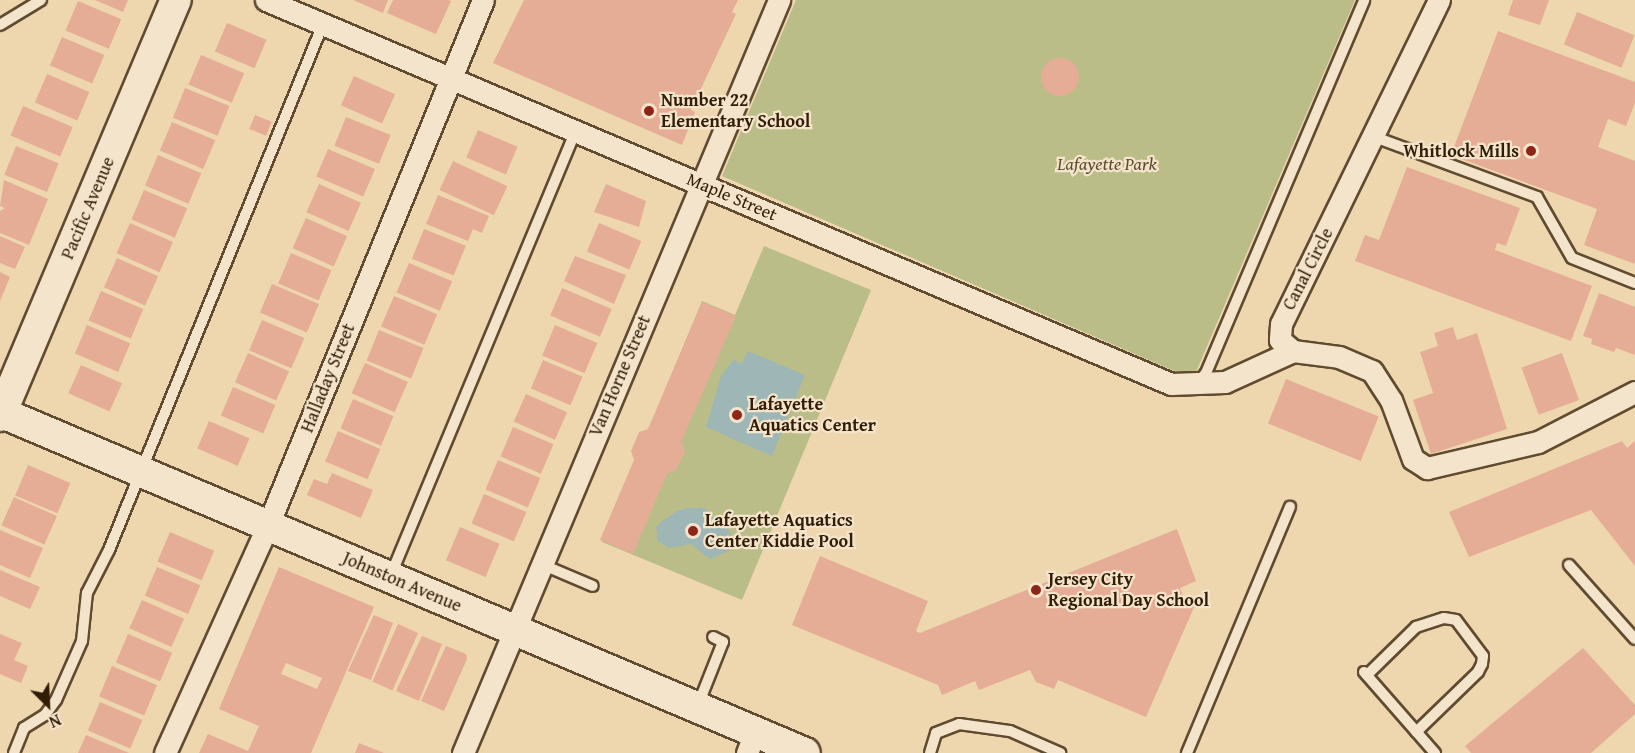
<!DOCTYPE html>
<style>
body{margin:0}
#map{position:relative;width:1635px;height:753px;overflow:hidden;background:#eed6af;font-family:"Gentium Book Plus",serif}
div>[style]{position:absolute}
.green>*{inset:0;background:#bbbd89}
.water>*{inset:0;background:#9eb6b6}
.building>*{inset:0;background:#e6ad96;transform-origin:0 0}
.round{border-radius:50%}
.roads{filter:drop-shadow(2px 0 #604b30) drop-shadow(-2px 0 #604b30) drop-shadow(0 2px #604b30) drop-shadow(0 -2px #604b30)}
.lane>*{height:10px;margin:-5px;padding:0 5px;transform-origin:5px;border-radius:5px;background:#f4e4cb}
.street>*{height:21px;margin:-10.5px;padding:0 10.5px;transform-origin:10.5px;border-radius:10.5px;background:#f4e4cb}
.secondary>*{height:30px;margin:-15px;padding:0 15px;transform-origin:15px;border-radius:15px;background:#f4e4cb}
.dots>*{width:16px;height:16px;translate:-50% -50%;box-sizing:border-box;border:3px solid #f4e4cb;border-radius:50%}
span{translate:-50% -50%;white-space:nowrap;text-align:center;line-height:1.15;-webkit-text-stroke:4.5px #f4e4cb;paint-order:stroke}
.poi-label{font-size:18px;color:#311d05;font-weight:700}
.left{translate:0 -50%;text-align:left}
.right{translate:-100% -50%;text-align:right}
.park-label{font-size:18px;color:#5a4d2d;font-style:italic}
.street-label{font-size:18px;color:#311d05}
.north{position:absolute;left:18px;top:675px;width:60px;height:60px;-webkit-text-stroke:4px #f4e4cb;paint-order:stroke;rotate:156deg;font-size:16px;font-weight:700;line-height:24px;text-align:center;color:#311d05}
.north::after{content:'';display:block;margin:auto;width:21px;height:27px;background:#311d05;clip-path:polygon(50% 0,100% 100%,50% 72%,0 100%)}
</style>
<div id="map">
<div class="green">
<div style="clip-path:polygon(796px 0,1355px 0,1193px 379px,722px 176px)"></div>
<div style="clip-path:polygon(764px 246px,871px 290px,742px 600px,602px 542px,702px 301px,735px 315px)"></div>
</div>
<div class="water">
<div style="clip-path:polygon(748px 351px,805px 375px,772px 456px,706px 427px,721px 376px,733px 360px,742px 363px)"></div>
<div style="clip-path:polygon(689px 508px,704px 508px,726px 525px,734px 542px,733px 549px,710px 559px,691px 544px,669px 548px,658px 541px,656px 527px,661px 522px,677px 511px)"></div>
</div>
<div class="building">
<div style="clip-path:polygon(95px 0,128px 0,123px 12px)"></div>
<div style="clip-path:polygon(353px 0,388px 0,383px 13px)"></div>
<div style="clip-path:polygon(393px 0,448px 0,451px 1px,436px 34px,387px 13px)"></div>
<div style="clip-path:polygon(524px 0,738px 0,732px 12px,736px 14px,691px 110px,695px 112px,682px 145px,493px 63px)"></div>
<div style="clip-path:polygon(1513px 0,1549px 0,1540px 25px,1508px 15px)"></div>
<div style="left:78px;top:1px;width:47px;height:32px;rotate:23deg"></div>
<div style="left:1577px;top:12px;width:62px;height:35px;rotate:22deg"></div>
<div style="left:227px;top:23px;width:43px;height:31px;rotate:23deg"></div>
<div style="clip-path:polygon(1498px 31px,1635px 82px,1635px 103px,1626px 126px,1608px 119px,1598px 147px,1635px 161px,1635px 264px,1584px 245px,1597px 209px,1451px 155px)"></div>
<div style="left:62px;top:37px;width:46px;height:31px;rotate:23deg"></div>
<div style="left:201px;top:55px;width:47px;height:32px;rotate:23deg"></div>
<div class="round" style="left:1041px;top:58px;width:38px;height:38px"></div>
<div style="left:47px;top:74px;width:46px;height:31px;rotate:23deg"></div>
<div style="left:354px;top:76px;width:45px;height:32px;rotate:24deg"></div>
<div style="left:185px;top:88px;width:48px;height:32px;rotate:22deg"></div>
<div style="left:23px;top:106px;width:54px;height:32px;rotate:23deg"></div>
<div style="left:255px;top:115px;width:18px;height:15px;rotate:22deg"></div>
<div style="left:346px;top:117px;width:48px;height:31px;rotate:22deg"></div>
<div style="left:172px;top:122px;width:47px;height:31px;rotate:23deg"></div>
<div style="left:478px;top:130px;width:43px;height:30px;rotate:23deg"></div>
<div style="left:16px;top:146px;width:46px;height:31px;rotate:22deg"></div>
<div style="left:328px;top:149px;width:51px;height:30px;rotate:23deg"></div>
<div style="left:158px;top:155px;width:47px;height:33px;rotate:23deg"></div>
<div style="left:453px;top:161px;width:60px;height:32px;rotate:25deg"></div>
<div style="clip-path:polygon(1407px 167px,1520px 208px,1506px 246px,1497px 243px,1495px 250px,1592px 286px,1571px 341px,1355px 261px,1365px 235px,1379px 240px)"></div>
<div style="clip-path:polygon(4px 180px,48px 199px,29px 245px,0 233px,0 211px,5px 208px,0 206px)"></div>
<div style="left:319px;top:184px;width:46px;height:31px;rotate:24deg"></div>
<div style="clip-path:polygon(606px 184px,646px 201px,639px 227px,594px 212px)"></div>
<div style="left:144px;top:190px;width:47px;height:32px;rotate:23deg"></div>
<div style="clip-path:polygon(438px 195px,489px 216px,482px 233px,473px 229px,468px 241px,426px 224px)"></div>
<div style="left:306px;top:218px;width:45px;height:33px;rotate:24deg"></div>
<div style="left:130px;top:223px;width:47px;height:33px;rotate:24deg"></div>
<div style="left:599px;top:223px;width:46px;height:31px;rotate:23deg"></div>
<div style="left:424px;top:229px;width:45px;height:32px;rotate:22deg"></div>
<div style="clip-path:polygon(0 236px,25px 247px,15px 269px,0 263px)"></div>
<div style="left:291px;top:253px;width:44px;height:33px;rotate:23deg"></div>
<div style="clip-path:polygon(575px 256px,626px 275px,614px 304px,564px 281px)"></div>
<div style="left:117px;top:258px;width:45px;height:32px;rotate:24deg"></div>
<div style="left:409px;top:263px;width:47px;height:32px;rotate:23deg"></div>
<div style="clip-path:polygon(0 272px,10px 277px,0 301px)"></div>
<div style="left:272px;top:284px;width:51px;height:31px;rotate:23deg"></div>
<div style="left:562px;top:288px;width:54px;height:30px;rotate:23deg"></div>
<div style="left:101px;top:291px;width:46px;height:32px;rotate:23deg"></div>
<div style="clip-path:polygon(1599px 293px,1635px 307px,1635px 355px,1616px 348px,1614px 352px,1591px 344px,1592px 339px,1583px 336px)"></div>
<div style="left:394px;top:296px;width:47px;height:33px;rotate:23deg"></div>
<div style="clip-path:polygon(702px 302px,736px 316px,681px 442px,685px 451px,676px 470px,667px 474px,633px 554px,600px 540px,634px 460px,631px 451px,639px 432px,648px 429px)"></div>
<div style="left:262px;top:320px;width:46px;height:33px;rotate:23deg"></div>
<div style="left:87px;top:325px;width:47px;height:31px;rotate:23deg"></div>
<div style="left:555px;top:325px;width:46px;height:33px;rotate:23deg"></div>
<div style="clip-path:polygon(1453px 327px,1457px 340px,1477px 333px,1507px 429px,1431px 454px,1413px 400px,1433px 393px,1420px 352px,1438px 346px,1434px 333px)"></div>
<div style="left:379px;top:330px;width:48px;height:33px;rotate:22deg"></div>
<div style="left:248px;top:353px;width:45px;height:32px;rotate:24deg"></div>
<div style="left:1562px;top:353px;width:50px;height:43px;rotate:70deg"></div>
<div style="left:543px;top:360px;width:43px;height:31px;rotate:23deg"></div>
<div style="left:365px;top:363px;width:47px;height:33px;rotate:24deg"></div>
<div style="left:81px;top:365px;width:45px;height:31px;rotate:24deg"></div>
<div style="left:1286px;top:379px;width:100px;height:48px;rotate:22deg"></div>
<div style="left:233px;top:387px;width:46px;height:31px;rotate:23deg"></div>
<div style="left:526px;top:394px;width:45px;height:30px;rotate:24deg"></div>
<div style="left:353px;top:399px;width:44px;height:32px;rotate:23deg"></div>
<div style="left:209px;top:421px;width:44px;height:30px;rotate:23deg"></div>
<div style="left:513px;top:427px;width:44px;height:32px;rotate:23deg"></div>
<div style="left:338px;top:431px;width:46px;height:33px;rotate:23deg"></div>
<div style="clip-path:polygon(1622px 441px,1627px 448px,1635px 441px,1635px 566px,1591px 510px,1469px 557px,1449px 512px)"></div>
<div style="left:498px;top:460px;width:46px;height:32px;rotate:23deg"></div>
<div style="left:28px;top:465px;width:46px;height:33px;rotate:23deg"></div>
<div style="clip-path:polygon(332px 473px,373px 490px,361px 518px,307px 495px,314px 479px,327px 484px)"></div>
<div style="left:484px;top:494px;width:46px;height:32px;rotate:23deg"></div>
<div style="left:14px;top:497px;width:47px;height:31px;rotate:24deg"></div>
<div style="left:460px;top:527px;width:43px;height:36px;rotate:23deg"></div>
<div style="clip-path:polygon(1177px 529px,1196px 581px,1180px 588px,1185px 601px,1195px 605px,1146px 717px,1058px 680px,1054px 689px,1036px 682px,1030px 670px,979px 690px,975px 681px,942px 695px,938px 685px,792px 625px,820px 556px,928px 601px,916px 631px,920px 633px)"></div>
<div style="clip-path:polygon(0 530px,43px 548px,30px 578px,0 565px)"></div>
<div style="left:170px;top:532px;width:48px;height:32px;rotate:23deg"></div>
<div style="left:157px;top:567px;width:47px;height:31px;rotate:23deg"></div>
<div style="clip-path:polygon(evenodd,279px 567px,374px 607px,323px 725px,311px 753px,199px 753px,208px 734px,248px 751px,259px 726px,219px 709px,279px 567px,286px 663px,322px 678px,317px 689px,281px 674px,286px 663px)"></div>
<div style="clip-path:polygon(0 570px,40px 587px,30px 609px,0 596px)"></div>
<div style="left:142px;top:600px;width:46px;height:31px;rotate:24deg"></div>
<div style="clip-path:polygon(374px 615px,393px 623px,371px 680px,348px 671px)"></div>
<div style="left:398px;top:624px;width:22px;height:63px;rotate:24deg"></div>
<div style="clip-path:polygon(0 634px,22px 643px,14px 660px,28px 666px,21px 683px,0 674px)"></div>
<div style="left:128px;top:634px;width:48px;height:31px;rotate:23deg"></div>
<div style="clip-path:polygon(422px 636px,442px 644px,419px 701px,396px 691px)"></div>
<div style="clip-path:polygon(446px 646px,466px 654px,467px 659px,444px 711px,421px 701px)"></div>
<div style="clip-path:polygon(1583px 648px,1635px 705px,1635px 714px,1591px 753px,1471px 753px,1465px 746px)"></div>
<div style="left:112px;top:666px;width:49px;height:33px;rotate:23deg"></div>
<div style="left:100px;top:702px;width:46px;height:31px;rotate:23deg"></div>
<div style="clip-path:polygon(86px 735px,129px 753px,78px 753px)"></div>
<div style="clip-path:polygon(359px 743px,384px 753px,355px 753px)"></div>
</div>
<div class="roads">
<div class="lane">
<div style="left:0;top:25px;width:48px;rotate:-31.4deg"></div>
<div style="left:1372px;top:136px;width:176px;rotate:20.3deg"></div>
<div style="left:1537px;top:197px;width:70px;rotate:60.2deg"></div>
<div style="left:1572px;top:258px;width:68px;rotate:21.6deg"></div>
<div style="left:1199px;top:381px;width:11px;rotate:-49deg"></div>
<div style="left:1206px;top:373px;width:405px;rotate:-67deg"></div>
<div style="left:541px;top:564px;width:56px;rotate:22.9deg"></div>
<div style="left:1569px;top:565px;width:99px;rotate:48.3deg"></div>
<div style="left:390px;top:577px;width:483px;rotate:-67.4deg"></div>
<div style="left:1364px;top:672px;width:108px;rotate:48.8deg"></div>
<div style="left:1367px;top:675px;width:69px;rotate:-44.4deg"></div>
<div style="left:1416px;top:627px;width:29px;rotate:-18deg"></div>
<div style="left:1444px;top:618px;width:12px;rotate:9deg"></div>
<div style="left:1456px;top:620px;width:45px;rotate:53.1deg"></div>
<div style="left:1483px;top:656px;width:8px;rotate:97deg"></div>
<div style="left:1482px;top:664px;width:9px;rotate:117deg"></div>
<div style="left:1478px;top:672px;width:86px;rotate:135.9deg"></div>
<div style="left:698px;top:705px;width:68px;rotate:-68.4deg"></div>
<div style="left:723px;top:642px;width:11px;rotate:-153deg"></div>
<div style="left:14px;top:753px;width:27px;rotate:-68deg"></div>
<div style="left:24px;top:728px;width:25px;rotate:-32deg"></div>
<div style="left:45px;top:715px;width:19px;rotate:-54deg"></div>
<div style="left:56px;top:700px;width:64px;rotate:-66.2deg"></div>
<div style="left:82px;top:641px;width:48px;rotate:-84.1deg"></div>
<div style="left:87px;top:593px;width:48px;rotate:-62.9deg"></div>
<div style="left:109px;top:550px;width:568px;rotate:-67.86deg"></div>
<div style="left:930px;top:753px;width:21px;rotate:-73deg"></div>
<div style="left:936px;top:733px;width:25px;rotate:-21deg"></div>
<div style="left:959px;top:724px;width:51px;rotate:7.8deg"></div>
<div style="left:1010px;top:731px;width:55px;rotate:23.7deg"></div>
<div style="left:1187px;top:753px;width:267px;rotate:-67.3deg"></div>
</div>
<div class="street">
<div style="left:266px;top:0;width:983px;rotate:22.99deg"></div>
<div style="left:1171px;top:384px;width:54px;rotate:-2.1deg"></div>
<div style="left:1225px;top:382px;width:75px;rotate:-24.5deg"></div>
<div style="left:1439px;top:0;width:360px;rotate:116deg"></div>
<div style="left:1281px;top:324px;width:16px;rotate:94deg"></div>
<div style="left:1280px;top:340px;width:17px;rotate:40deg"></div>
<div style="left:1293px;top:351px;width:46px;rotate:7.4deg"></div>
<div style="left:1339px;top:357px;width:36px;rotate:23deg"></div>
<div style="left:1372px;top:371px;width:35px;rotate:57deg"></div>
<div style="left:1391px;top:400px;width:63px;rotate:69.6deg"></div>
<div style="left:1413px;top:459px;width:17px;rotate:33deg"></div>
<div style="left:1427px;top:468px;width:114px;rotate:-13.2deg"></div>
<div style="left:1538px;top:442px;width:109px;rotate:-27.3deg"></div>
<div style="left:165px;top:753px;width:250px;rotate:-65.7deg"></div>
<div style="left:268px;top:525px;width:567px;rotate:-67.73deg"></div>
<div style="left:463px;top:753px;width:817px;rotate:-67.23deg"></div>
<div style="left:747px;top:753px;width:22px;rotate:-69deg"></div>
</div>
<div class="secondary">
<div style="left:0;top:412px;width:874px;rotate:22.96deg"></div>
<div style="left:0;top:416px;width:452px;rotate:-67.1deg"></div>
</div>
</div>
<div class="dots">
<div style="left:649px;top:111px;background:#8f2418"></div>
<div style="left:1531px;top:151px;background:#8f2418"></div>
<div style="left:737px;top:415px;background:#8f2418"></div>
<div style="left:693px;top:531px;background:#8f2418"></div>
<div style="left:1036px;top:590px;background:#8f2418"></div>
</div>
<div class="poi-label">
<span class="left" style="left:661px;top:111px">Number 22<br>Elementary School</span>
<span class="right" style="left:1519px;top:151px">Whitlock Mills</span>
<span class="left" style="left:749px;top:415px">Lafayette<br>Aquatics Center</span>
<span class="left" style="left:705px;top:531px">Lafayette Aquatics<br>Center Kiddie Pool</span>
<span class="left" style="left:1048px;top:590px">Jersey City<br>Regional Day School</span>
</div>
<div class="park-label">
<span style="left:1107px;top:164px">Lafayette Park</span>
</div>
<div class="street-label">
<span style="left:732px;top:197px;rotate:23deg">Maple Street</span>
<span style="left:88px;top:208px;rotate:-67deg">Pacific Avenue</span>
<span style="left:1308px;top:269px;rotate:-63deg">Canal Circle</span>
<span style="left:620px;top:376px;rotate:-67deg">Van Horne Street</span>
<span style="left:328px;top:378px;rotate:-68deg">Halladay Street</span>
<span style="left:402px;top:582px;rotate:23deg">Johnston Avenue</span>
</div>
<div class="north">N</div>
</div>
